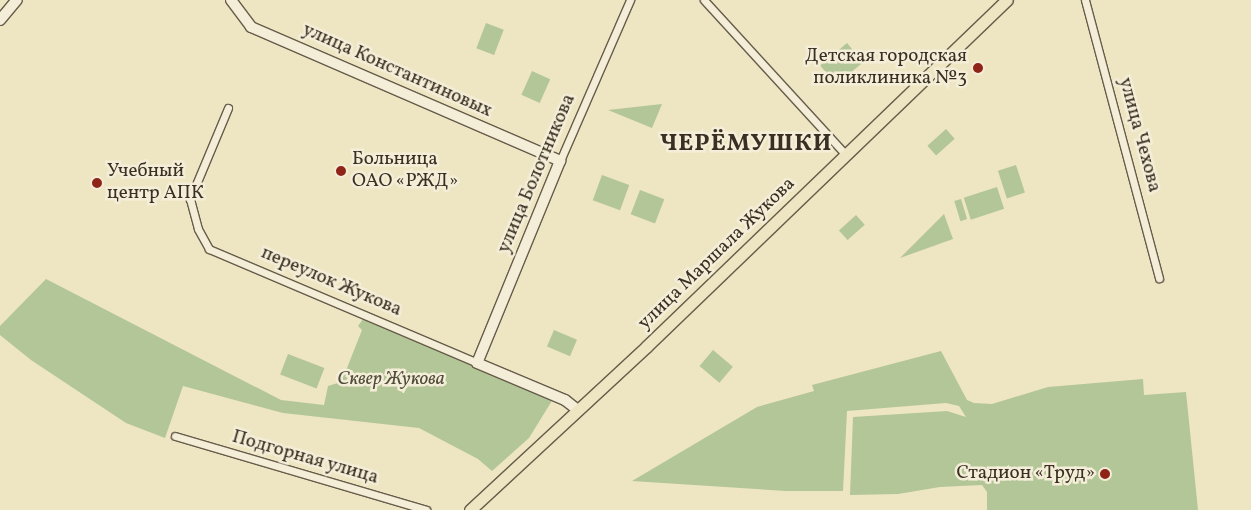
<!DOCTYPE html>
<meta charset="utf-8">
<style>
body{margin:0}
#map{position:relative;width:1251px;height:510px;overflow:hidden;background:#eee5c3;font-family:Vollkorn,serif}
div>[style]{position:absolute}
.green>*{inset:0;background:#b3c698;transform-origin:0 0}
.roads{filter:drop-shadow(1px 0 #675c4a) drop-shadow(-1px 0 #675c4a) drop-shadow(0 1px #675c4a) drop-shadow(0 -1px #675c4a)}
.street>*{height:7px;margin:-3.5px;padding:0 3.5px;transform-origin:3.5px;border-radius:3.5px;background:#f4eed8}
.secondary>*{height:10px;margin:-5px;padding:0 5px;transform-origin:5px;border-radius:5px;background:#f4eed8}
.primary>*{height:11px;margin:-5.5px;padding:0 5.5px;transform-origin:5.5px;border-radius:5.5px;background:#eee5c3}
.dots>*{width:14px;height:14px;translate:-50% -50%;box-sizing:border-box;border:2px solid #f4eed8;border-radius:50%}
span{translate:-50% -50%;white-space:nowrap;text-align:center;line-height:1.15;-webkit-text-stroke:5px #f4eed8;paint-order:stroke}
.poi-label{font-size:19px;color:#3a2f22}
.right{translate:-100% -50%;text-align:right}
.left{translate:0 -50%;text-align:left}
.street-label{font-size:19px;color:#3a2f22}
.park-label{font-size:19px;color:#524d3a;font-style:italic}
.district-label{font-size:24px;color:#3a2f22;font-weight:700;letter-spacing:1px}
</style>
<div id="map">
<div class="green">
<div style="left:486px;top:23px;width:19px;height:27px;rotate:21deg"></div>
<div style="left:847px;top:43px;width:25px;height:35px;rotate:50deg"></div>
<div style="left:532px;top:71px;width:20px;height:26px;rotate:24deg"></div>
<div style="clip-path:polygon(662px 104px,652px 128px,608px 110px)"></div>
<div style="left:946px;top:129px;width:13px;height:25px;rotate:48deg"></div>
<div style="left:1016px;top:165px;width:29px;height:19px;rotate:72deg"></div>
<div style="left:602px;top:175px;width:29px;height:27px;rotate:20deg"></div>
<div style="left:997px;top:187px;width:23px;height:35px;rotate:72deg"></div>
<div style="left:640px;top:190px;width:26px;height:26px;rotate:21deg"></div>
<div style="left:961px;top:199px;width:21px;height:7px;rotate:73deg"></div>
<div style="clip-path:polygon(944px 214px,953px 239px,900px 258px)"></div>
<div style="left:856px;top:215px;width:13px;height:23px;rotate:48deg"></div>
<div style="clip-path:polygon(46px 279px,281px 400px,324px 405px,328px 386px,338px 383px,347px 368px,362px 330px,358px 326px,363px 319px,553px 399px,529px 438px,492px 471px,478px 459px,419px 428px,283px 413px,183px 386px,165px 438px,126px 423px,31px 360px,0 335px,0 326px)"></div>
<div style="left:554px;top:330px;width:25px;height:18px;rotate:23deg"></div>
<div style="left:713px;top:350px;width:26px;height:21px;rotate:40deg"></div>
<div style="clip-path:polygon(941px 351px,967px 400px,974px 403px,992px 404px,1048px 387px,1143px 379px,1144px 395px,1186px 392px,1198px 510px,987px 510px,987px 492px,982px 485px,940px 487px,898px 494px,850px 495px,853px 417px,947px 411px,966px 417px,959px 406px,946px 403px,847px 411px,843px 491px,786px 491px,632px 481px,757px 407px,814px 391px,812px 385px)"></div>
<div style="left:288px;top:354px;width:39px;height:22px;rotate:21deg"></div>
</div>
<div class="roads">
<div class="street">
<div style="left:704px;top:0;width:210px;rotate:47.5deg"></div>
<div style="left:1085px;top:0;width:288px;rotate:75.1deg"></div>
<div style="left:228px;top:108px;width:99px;rotate:112.7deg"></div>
<div style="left:190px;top:199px;width:31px;rotate:75deg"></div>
<div style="left:198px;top:229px;width:23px;rotate:61deg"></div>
<div style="left:209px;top:249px;width:291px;rotate:23deg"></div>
<div style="left:560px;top:161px;width:176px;rotate:-66.5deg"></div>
<div style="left:175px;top:436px;width:262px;rotate:16.4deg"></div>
</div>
<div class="secondary">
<div style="left:231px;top:0;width:34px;rotate:53deg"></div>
<div style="left:251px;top:27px;width:337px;rotate:23.4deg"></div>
<div style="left:560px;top:161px;width:218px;rotate:112.3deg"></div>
<div style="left:477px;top:363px;width:95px;rotate:22.8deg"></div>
<div style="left:565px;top:400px;width:16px;rotate:38deg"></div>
<div style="left:0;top:20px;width:26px;rotate:-50deg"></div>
</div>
<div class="primary">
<div style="left:470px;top:510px;width:241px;rotate:-42.8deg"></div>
<div style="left:647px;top:346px;width:499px;rotate:-43.9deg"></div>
</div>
</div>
<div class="dots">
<div style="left:978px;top:68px;background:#8f2418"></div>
<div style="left:341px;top:171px;background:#8f2418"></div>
<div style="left:97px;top:183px;background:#8f2418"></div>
<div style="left:1105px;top:474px;background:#8f2418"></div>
</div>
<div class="poi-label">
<span class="right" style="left:967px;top:68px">Детская городская<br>поликлиника №3</span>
<span class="left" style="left:352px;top:171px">Больница<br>ОАО «РЖД»</span>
<span class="left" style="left:107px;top:183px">Учебный<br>центр АПК</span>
<span class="right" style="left:1095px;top:474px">Стадион «Труд»</span>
</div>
<div class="street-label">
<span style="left:397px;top:71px;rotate:24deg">улица Константиновых</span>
<span style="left:1139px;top:135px;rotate:75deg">улица Чехова</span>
<span style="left:537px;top:174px;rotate:-67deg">улица Болотникова</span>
<span style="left:717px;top:254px;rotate:-44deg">улица Маршала Жукова</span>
<span style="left:331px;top:282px;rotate:23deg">переулок Жукова</span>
<span style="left:305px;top:458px;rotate:16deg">Подгорная улица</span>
</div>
<div class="park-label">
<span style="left:391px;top:380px">Сквер Жукова</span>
</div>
<div class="district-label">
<span style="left:746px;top:145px">ЧЕРЁМУШКИ</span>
</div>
</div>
